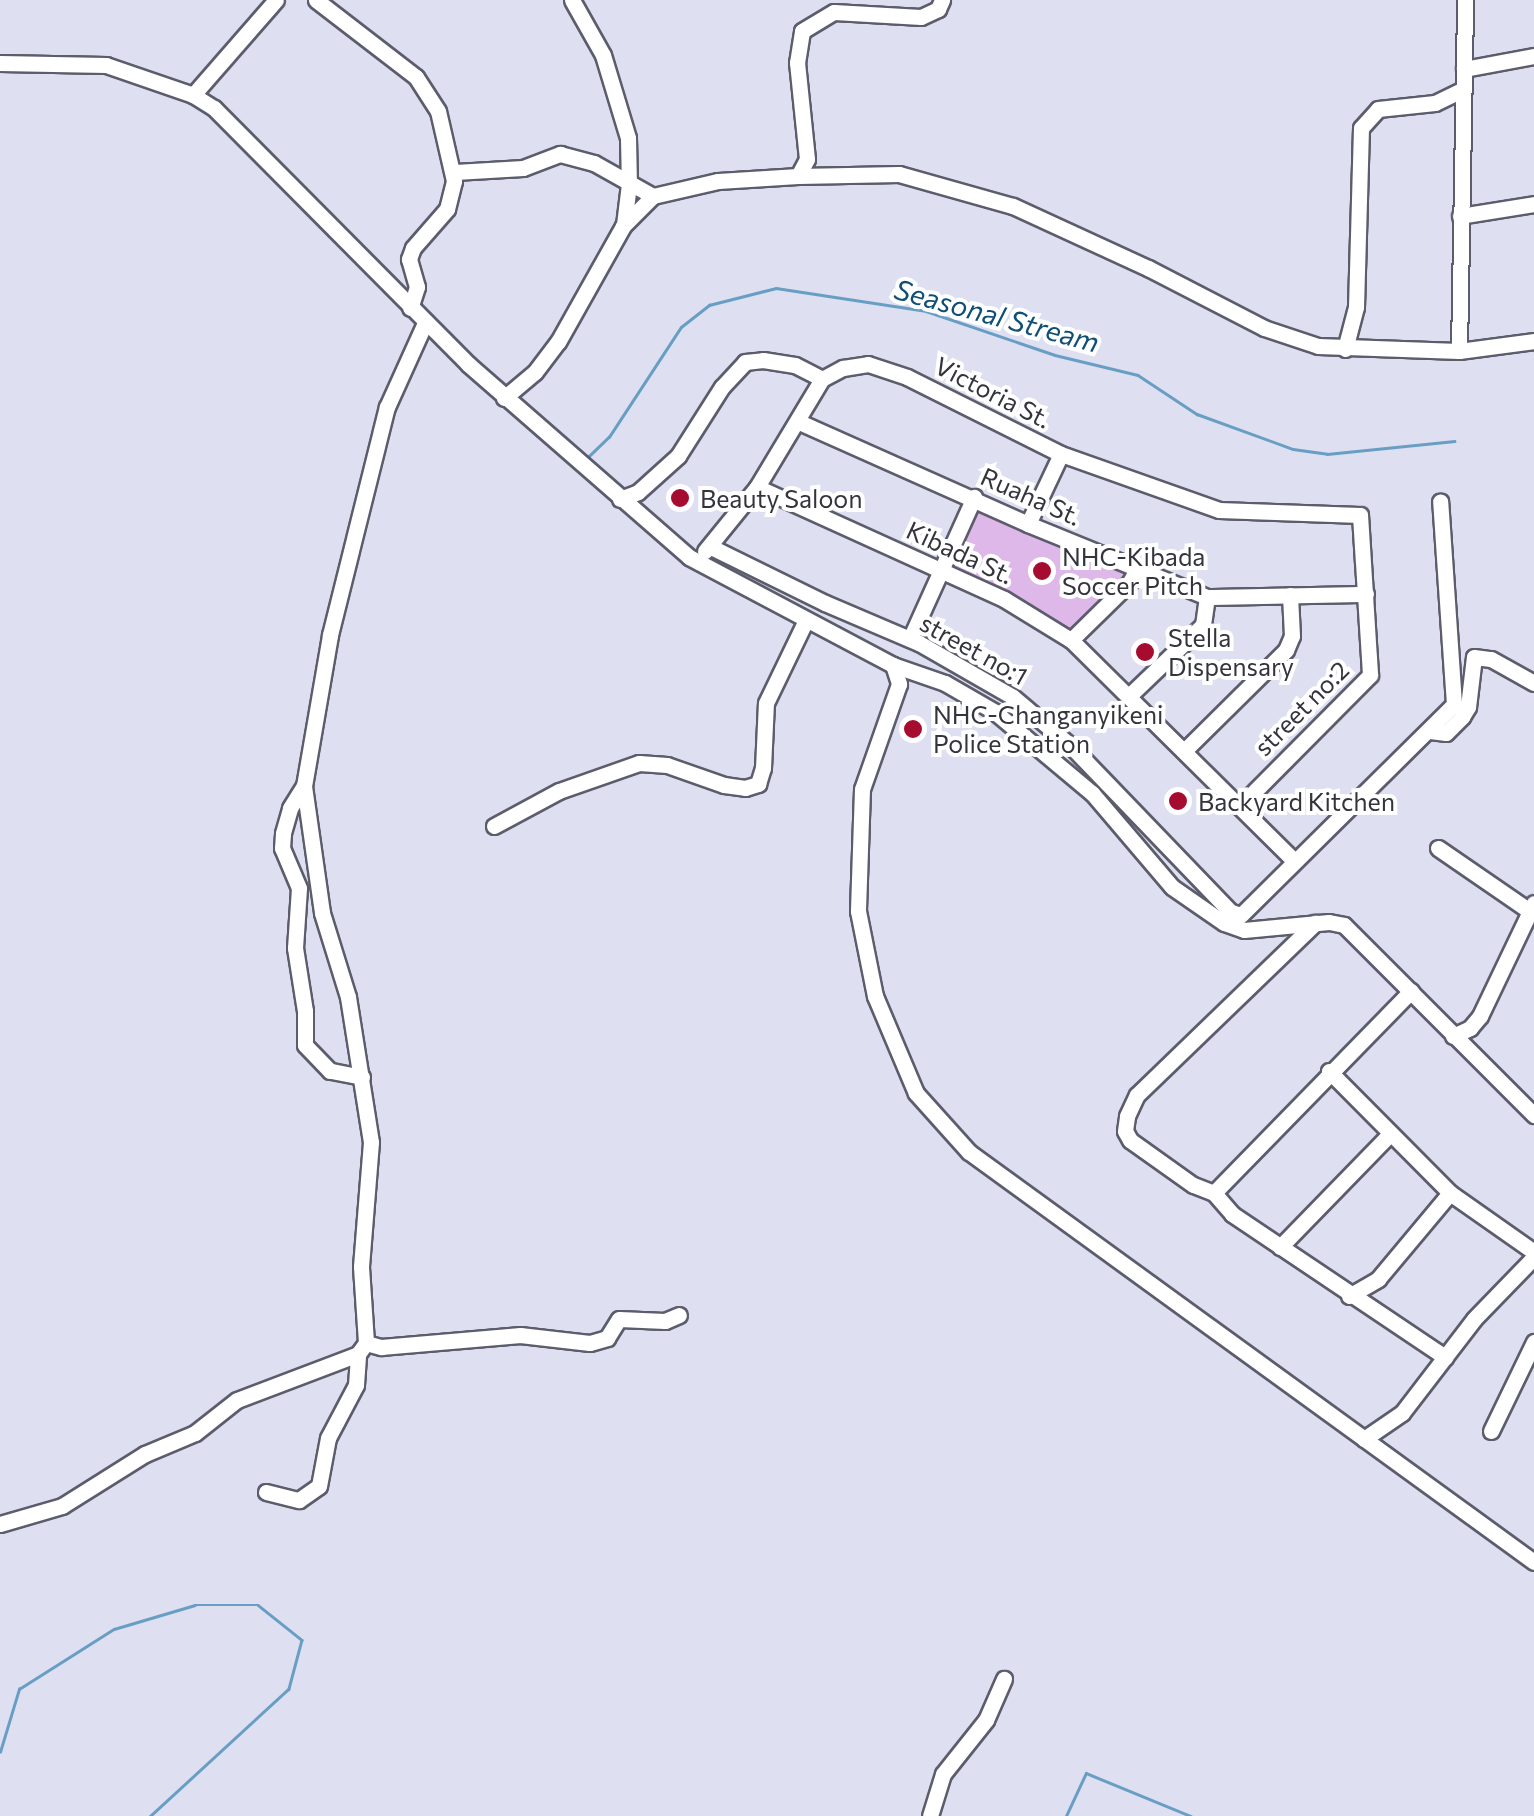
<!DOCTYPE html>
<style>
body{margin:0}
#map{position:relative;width:1534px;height:1816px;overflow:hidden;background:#dee0f1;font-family:Commissioner,sans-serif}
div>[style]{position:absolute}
.green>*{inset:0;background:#deb8e8}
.stream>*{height:2.5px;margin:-1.25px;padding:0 1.25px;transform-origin:1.25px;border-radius:1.25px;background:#699ec4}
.roads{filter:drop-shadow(2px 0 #5c5d6c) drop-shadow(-2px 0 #5c5d6c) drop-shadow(0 2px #5c5d6c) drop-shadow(0 -2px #5c5d6c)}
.minor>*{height:15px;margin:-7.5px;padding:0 7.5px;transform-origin:7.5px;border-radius:7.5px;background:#fff}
.dots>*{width:28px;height:28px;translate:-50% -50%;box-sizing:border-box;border:5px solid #fff;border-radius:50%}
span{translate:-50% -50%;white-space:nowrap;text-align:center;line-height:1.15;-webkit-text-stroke:8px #fff;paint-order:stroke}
.street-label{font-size:25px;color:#34353c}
.poi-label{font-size:25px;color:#34353c}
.left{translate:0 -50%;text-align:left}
.water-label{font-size:28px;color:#0f4f75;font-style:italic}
</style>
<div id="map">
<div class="green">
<div style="clip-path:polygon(983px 510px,1129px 573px,1071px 633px,951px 567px,975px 512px)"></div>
</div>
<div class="stream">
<div style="left:588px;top:457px;width:29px;rotate:-44deg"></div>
<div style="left:609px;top:437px;width:131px;rotate:-56.8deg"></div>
<div style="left:681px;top:327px;width:36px;rotate:-38deg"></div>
<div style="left:709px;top:305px;width:69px;rotate:-14.2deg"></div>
<div style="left:776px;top:288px;width:152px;rotate:8.7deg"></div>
<div style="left:926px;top:311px;width:136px;rotate:18.8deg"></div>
<div style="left:1055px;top:355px;width:85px;rotate:13.5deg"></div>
<div style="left:1138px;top:375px;width:71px;rotate:33.5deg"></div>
<div style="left:1197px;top:414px;width:102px;rotate:20deg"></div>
<div style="left:1293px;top:449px;width:34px;rotate:8deg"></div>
<div style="left:1327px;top:454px;width:128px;rotate:-5.8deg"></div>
<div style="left:0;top:1752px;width:66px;rotate:-73.2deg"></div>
<div style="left:19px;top:1689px;width:112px;rotate:-32.3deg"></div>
<div style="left:114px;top:1629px;width:84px;rotate:-16.5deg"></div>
<div style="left:195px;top:1605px;width:63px"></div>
<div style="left:258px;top:1605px;width:56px;rotate:38.5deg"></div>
<div style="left:302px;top:1640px;width:51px;rotate:104.9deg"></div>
<div style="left:289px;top:1689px;width:188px;rotate:137.4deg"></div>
<div style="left:1066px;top:1816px;width:47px;rotate:-65.1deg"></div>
<div style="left:1086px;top:1773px;width:113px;rotate:22.3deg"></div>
</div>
<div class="roads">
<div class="minor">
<div style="left:316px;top:0;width:126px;rotate:37.6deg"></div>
<div style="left:416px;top:77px;width:40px;rotate:57.1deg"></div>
<div style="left:438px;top:111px;width:72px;rotate:77.1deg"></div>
<div style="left:454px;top:181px;width:29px;rotate:104deg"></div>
<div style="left:447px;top:209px;width:52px;rotate:131.1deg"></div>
<div style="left:413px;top:248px;width:12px;rotate:110deg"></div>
<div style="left:409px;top:259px;width:29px;rotate:74deg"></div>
<div style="left:417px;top:287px;width:22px;rotate:108deg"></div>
<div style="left:572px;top:0;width:63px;rotate:60.6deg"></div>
<div style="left:603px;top:55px;width:87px;rotate:73.2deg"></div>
<div style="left:628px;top:138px;width:46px;rotate:88.8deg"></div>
<div style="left:629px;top:184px;width:39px;rotate:97deg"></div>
<div style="left:0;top:63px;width:106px;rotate:1.1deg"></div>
<div style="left:106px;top:65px;width:92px;rotate:19deg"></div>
<div style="left:193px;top:95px;width:25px;rotate:32deg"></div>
<div style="left:214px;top:108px;width:361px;rotate:45.2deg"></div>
<div style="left:468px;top:364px;width:293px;rotate:41.1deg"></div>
<div style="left:689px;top:557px;width:231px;rotate:27.9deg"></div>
<div style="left:893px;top:665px;width:20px;rotate:72deg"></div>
<div style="left:899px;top:684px;width:111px;rotate:109.4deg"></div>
<div style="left:862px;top:789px;width:122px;rotate:91.9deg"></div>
<div style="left:858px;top:911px;width:87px;rotate:78.7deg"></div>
<div style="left:875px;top:996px;width:105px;rotate:67.1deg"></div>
<div style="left:916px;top:1093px;width:79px;rotate:48.1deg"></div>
<div style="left:969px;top:1152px;width:698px;rotate:35.97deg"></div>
<div style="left:1464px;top:69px;width:71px;rotate:-10.5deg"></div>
<div style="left:193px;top:95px;width:126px;rotate:-48.9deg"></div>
<div style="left:455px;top:172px;width:68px;rotate:-3.4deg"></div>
<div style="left:523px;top:168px;width:40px;rotate:-21deg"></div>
<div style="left:560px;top:154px;width:35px;rotate:15deg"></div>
<div style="left:594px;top:163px;width:68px;rotate:29.2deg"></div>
<div style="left:798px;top:176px;width:101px;rotate:-1.1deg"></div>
<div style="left:899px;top:174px;width:118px;rotate:15.7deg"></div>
<div style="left:1013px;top:206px;width:149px;rotate:24.7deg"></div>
<div style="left:1148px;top:268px;width:131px;rotate:27.3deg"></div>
<div style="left:1264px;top:328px;width:57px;rotate:18.4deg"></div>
<div style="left:1318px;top:346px;width:141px;rotate:2deg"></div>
<div style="left:1459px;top:351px;width:76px;rotate:-7.6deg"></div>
<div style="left:1460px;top:216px;width:75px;rotate:-9.2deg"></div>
<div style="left:1345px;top:349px;width:43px;rotate:-75.3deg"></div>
<div style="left:1356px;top:307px;width:179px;rotate:-88.4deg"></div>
<div style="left:1361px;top:128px;width:25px;rotate:-48deg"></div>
<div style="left:1378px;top:109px;width:57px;rotate:-6deg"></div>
<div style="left:1435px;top:103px;width:32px;rotate:-26deg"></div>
<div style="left:1459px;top:351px;width:351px;rotate:-89deg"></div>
<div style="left:504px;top:398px;width:40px;rotate:-40deg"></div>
<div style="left:535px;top:372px;width:38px;rotate:-53deg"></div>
<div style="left:558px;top:342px;width:133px;rotate:-60.7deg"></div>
<div style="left:623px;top:226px;width:42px;rotate:-45deg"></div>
<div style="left:653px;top:196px;width:67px;rotate:-13deg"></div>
<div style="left:718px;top:181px;width:80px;rotate:-3.6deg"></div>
<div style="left:798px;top:176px;width:19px;rotate:-62deg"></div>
<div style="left:807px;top:159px;width:97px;rotate:-95.9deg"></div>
<div style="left:797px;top:63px;width:32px;rotate:-81deg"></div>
<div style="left:802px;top:31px;width:37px;rotate:-31deg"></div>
<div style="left:834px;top:12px;width:87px;rotate:3.3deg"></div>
<div style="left:921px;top:17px;width:19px;rotate:-25deg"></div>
<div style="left:938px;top:9px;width:10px;rotate:-66deg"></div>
<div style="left:799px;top:422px;width:251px;rotate:24deg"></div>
<div style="left:1028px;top:524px;width:193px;rotate:22.2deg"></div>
<div style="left:1207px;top:597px;width:159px;rotate:-1.1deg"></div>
<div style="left:757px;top:487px;width:271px;rotate:24.4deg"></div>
<div style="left:1004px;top:599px;width:79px;rotate:31.5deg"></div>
<div style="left:1071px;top:640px;width:313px;rotate:44.7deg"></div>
<div style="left:620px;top:499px;width:19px;rotate:-21deg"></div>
<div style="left:638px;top:492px;width:54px;rotate:-42deg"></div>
<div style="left:678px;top:456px;width:82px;rotate:-57.5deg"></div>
<div style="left:722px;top:387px;width:34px;rotate:-47deg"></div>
<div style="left:745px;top:362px;width:18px;rotate:-6deg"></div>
<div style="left:763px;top:360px;width:32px;rotate:9deg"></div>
<div style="left:795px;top:365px;width:30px;rotate:27deg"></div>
<div style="left:1028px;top:524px;width:77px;rotate:-64.8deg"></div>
<div style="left:711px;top:547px;width:127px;rotate:26.2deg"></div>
<div style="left:825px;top:603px;width:102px;rotate:23.1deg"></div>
<div style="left:919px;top:643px;width:108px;rotate:29.9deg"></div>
<div style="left:1013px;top:697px;width:76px;rotate:40.2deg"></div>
<div style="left:1071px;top:746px;width:231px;rotate:46.1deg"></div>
<div style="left:1231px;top:912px;width:10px;rotate:17deg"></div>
<div style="left:1241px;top:915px;width:300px;rotate:-44.7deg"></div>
<div style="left:1454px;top:704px;width:203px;rotate:-93.9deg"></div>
<div style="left:705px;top:551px;width:82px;rotate:-50.9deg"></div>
<div style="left:757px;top:487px;width:126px;rotate:-59deg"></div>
<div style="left:822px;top:379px;width:24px;rotate:-28deg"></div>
<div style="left:843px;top:368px;width:25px;rotate:-9deg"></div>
<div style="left:868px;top:364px;width:41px;rotate:18.4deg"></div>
<div style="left:907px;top:377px;width:172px;rotate:26.6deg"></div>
<div style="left:1061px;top:454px;width:168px;rotate:19.5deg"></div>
<div style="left:1219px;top:510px;width:141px;rotate:2deg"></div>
<div style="left:1360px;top:515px;width:160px;rotate:86.4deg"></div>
<div style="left:1370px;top:675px;width:185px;rotate:134.8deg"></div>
<div style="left:910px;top:639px;width:156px;rotate:-65.7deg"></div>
<div style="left:1071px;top:640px;width:83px;rotate:-44.5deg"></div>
<div style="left:1130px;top:582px;width:15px;rotate:-62deg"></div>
<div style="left:893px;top:665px;width:55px;rotate:19.1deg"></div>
<div style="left:945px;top:683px;width:58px;rotate:30.1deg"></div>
<div style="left:995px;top:712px;width:126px;rotate:39.9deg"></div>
<div style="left:1092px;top:793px;width:123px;rotate:49.6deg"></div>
<div style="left:1172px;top:887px;width:63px;rotate:34.7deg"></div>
<div style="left:1224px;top:923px;width:21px;rotate:19deg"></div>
<div style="left:1244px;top:930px;width:85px;rotate:-5.4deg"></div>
<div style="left:1329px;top:922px;width:15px;rotate:11deg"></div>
<div style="left:1344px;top:925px;width:269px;rotate:45deg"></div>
<div style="left:1131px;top:694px;width:100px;rotate:-43.8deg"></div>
<div style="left:1203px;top:625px;width:28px;rotate:-82deg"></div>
<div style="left:1430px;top:731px;width:16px;rotate:7deg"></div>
<div style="left:1446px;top:733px;width:23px;rotate:-45deg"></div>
<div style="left:1462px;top:717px;width:12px;rotate:-59deg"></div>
<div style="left:1468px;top:707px;width:50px;rotate:-83.2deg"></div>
<div style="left:1474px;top:657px;width:17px;rotate:7deg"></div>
<div style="left:1491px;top:659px;width:49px;rotate:29.2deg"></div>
<div style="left:1185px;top:750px;width:142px;rotate:-44.7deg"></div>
<div style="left:1286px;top:650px;width:15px;rotate:-67deg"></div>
<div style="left:1292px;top:636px;width:41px;rotate:-92.8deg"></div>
<div style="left:304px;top:786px;width:128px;rotate:81.9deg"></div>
<div style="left:322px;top:913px;width:88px;rotate:72.8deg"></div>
<div style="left:348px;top:997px;width:147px;rotate:81deg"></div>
<div style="left:371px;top:1142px;width:125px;rotate:94.6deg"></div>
<div style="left:361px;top:1267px;width:76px;rotate:86.2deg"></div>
<div style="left:366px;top:1343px;width:16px;rotate:15deg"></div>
<div style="left:381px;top:1347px;width:140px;rotate:-4.9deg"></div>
<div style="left:520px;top:1335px;width:70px;rotate:6.5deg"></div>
<div style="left:590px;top:1343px;width:18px;rotate:-16deg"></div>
<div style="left:607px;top:1338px;width:22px;rotate:-58deg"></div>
<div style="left:619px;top:1319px;width:46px;rotate:2.5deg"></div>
<div style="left:665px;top:1321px;width:15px;rotate:-23deg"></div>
<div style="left:494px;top:826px;width:74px;rotate:-28.3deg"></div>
<div style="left:559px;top:791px;width:85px;rotate:-19.3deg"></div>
<div style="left:639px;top:763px;width:28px;rotate:4deg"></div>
<div style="left:667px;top:765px;width:60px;rotate:19.3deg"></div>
<div style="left:724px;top:785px;width:21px;rotate:8deg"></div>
<div style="left:745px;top:788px;width:14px;rotate:-17deg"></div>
<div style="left:758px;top:784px;width:17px;rotate:-73deg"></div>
<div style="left:763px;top:768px;width:65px;rotate:-87.4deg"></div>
<div style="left:766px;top:703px;width:90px;rotate:-64.3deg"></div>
<div style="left:1438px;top:848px;width:116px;rotate:34.5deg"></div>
<div style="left:1411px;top:991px;width:282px;rotate:134.3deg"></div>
<div style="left:1214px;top:1193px;width:28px;rotate:49deg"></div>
<div style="left:1232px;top:1214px;width:257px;rotate:33.9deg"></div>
<div style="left:1453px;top:1036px;width:19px;rotate:-25deg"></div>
<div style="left:1470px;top:1028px;width:16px;rotate:-50deg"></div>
<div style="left:1480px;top:1016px;width:125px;rotate:-64.5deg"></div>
<div style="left:1329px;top:1071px;width:172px;rotate:45.2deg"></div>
<div style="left:1450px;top:1193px;width:103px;rotate:35.1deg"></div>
<div style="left:362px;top:1077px;width:33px;rotate:-169deg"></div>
<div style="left:330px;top:1071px;width:36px;rotate:-134deg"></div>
<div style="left:305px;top:1045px;width:34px;rotate:-90deg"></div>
<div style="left:305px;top:1011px;width:64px;rotate:-99deg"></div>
<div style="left:295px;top:948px;width:60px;rotate:-86.2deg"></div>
<div style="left:299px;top:888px;width:43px;rotate:-113deg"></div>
<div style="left:282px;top:848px;width:15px;rotate:-86deg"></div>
<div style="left:283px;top:833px;width:26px;rotate:-74deg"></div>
<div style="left:290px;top:808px;width:26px;rotate:-58deg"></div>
<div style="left:304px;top:786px;width:153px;rotate:-80.2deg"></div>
<div style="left:330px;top:635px;width:235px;rotate:-76deg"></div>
<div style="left:387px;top:407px;width:92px;rotate:-65.7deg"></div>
<div style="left:1214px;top:1193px;width:22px;rotate:-159deg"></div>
<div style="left:1193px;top:1185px;width:77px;rotate:-144.5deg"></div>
<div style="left:1130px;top:1140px;width:10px;rotate:-119deg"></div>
<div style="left:1125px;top:1131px;width:15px;rotate:-82deg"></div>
<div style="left:1127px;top:1116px;width:23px;rotate:-65deg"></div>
<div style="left:1137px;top:1095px;width:248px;rotate:-44deg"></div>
<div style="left:1280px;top:1247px;width:158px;rotate:-45.8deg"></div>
<div style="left:1349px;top:1296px;width:34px;rotate:-30deg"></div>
<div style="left:1378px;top:1279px;width:112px;rotate:-50.1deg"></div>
<div style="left:1491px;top:1431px;width:99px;rotate:-64.2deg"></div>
<div style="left:1364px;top:1439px;width:46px;rotate:-34.4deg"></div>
<div style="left:1402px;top:1413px;width:118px;rotate:-52.5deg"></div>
<div style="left:1474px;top:1319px;width:86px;rotate:-45.9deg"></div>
<div style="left:266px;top:1492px;width:34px;rotate:14deg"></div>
<div style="left:299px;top:1500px;width:24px;rotate:-35deg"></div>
<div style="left:319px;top:1486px;width:49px;rotate:-79.4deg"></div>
<div style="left:328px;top:1438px;width:60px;rotate:-62.2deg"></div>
<div style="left:356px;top:1385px;width:31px;rotate:-86deg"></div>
<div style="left:0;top:1524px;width:65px;rotate:-16.2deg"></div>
<div style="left:62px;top:1506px;width:98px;rotate:-32.1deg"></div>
<div style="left:145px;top:1454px;width:54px;rotate:-22.8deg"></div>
<div style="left:195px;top:1433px;width:53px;rotate:-38.2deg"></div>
<div style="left:237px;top:1400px;width:129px;rotate:-20.8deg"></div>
<div style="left:358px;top:1354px;width:14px;rotate:-54deg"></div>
<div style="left:930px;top:1816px;width:44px;rotate:-72.8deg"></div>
<div style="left:943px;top:1774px;width:69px;rotate:-51.5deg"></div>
<div style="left:986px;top:1720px;width:45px;rotate:-66.3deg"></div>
</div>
</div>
<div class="dots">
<div style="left:680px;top:498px;background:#a60b30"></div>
<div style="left:1042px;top:571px;background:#a60b30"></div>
<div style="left:1145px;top:652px;background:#a60b30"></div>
<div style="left:913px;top:729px;background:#a60b30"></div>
<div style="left:1178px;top:801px;background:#a60b30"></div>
</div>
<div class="street-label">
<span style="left:993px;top:392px;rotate:27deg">Victoria St.</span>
<span style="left:1031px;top:496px;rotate:24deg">Ruaha St.</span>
<span style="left:960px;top:552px;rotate:25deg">Kibada St.</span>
<span style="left:974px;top:649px;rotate:29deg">street no:1</span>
<span style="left:1301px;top:708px;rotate:-45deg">street no:2</span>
</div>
<div class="poi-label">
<span class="left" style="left:700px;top:498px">Beauty Saloon</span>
<span class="left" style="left:1062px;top:571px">NHC-Kibada<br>Soccer Pitch</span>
<span class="left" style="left:1168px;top:652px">Stella<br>Dispensary</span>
<span class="left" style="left:933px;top:729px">NHC-Changanyikeni<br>Police Station</span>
<span class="left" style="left:1198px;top:801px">Backyard Kitchen</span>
</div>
<div class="water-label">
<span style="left:997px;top:315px;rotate:15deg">Seasonal Stream</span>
</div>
</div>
